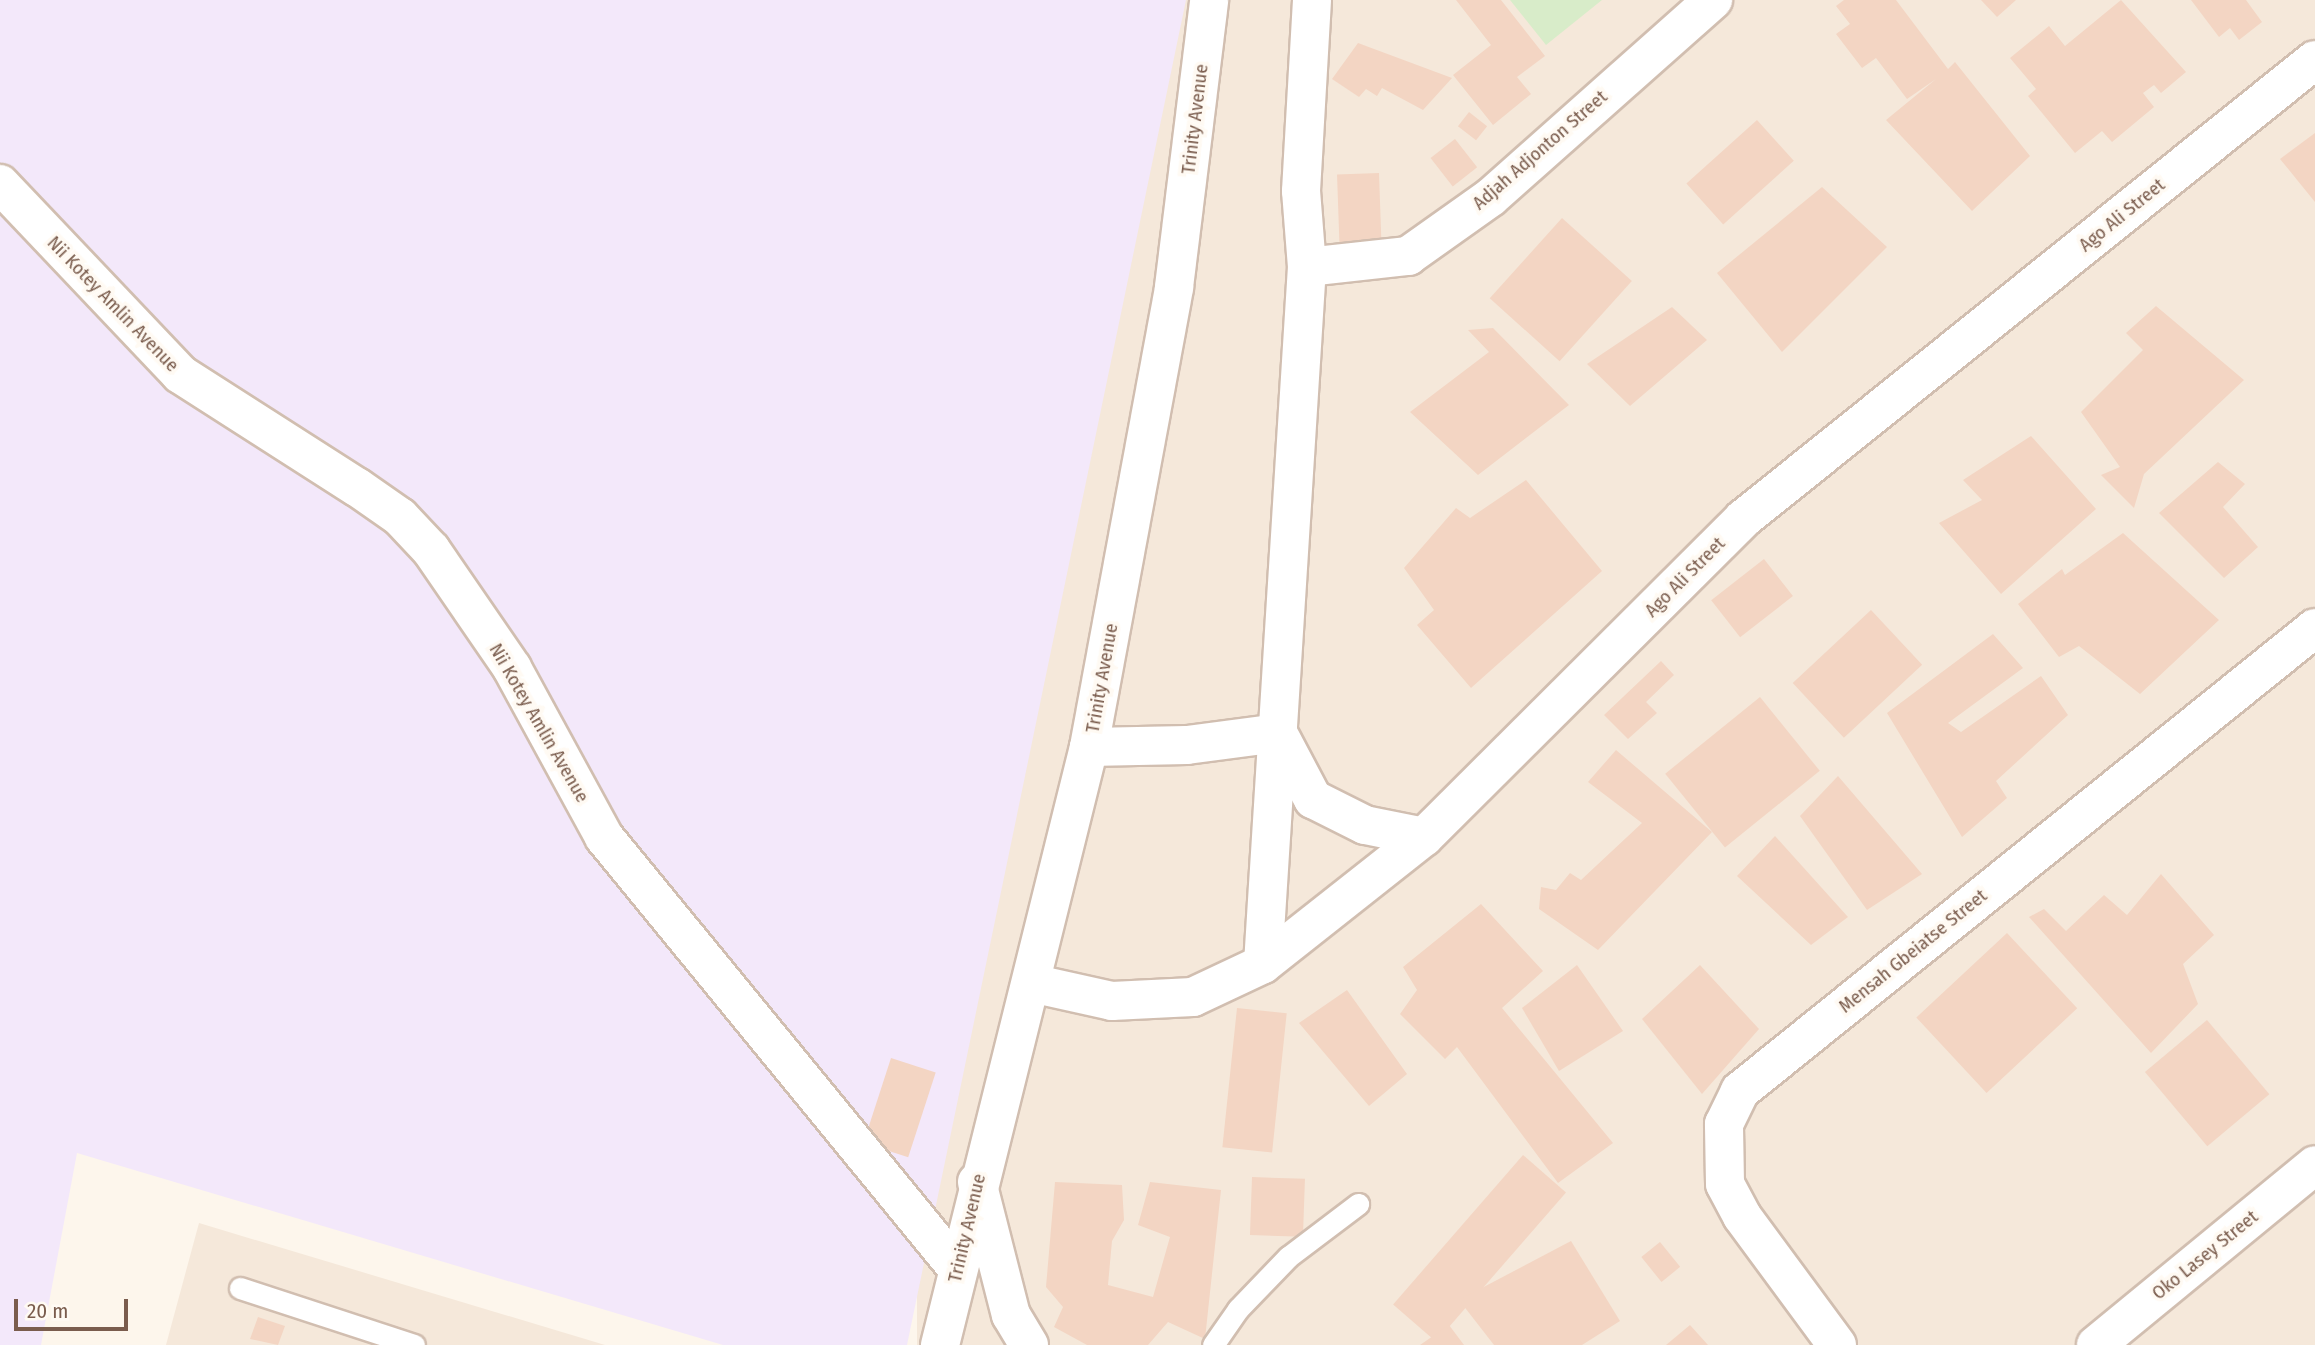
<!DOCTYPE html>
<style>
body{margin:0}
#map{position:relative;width:2315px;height:1345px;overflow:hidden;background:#fdf6ec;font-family:"Fira Sans Condensed",sans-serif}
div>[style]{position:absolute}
.residential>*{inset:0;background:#f5e8da;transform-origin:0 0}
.education>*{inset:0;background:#f3e8fa}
.green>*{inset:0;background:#d8ecc9}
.building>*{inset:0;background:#f3d5c3;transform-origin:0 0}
.roads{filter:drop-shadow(2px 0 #d1beb0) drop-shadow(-2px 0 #d1beb0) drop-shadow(0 2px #d1beb0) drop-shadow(0 -2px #d1beb0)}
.service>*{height:21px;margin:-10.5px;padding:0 10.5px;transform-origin:10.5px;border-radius:10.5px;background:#fff}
.minor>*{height:38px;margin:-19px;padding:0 19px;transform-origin:19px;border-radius:19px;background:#fff}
.tertiary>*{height:38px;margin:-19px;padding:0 19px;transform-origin:19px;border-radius:19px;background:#fff}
span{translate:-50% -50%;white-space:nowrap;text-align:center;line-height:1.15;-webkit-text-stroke:7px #fffaf3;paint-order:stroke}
.street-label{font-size:19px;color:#7a5c4d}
.scale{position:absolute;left:14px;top:1299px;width:114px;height:32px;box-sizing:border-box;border:4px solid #7a5c4d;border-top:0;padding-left:9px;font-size:21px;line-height:24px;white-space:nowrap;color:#7a5c4d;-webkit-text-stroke:5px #fffaf3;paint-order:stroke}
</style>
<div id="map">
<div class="residential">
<div style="left:917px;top:0;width:1398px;height:1354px"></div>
<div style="clip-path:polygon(199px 1223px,605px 1345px,166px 1345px)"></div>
</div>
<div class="education">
<div style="clip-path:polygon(0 0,1186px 0,907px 1345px,723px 1345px,77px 1153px,41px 1345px,0 1345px)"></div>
</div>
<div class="green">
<div style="clip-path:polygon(1510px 0,1602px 0,1546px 45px)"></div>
</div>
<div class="building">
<div style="clip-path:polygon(1456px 0,1501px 0,1545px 56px,1517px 77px,1531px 94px,1493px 125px,1453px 75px,1491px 45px)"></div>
<div style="clip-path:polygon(1844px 0,1896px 0,1948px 69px,1955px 62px,2030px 156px,1972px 211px,1886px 120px,1936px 79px,1907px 99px,1876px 58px,1862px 68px,1836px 34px,1850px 24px,1836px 6px)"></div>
<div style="clip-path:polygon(1981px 0,2016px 0,1997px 17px)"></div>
<div style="clip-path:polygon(2121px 0,2186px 72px,2161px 93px,2154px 85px,2143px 93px,2154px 107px,2112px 142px,2102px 131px,2075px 153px,2028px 96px,2036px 89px,2010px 58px,2049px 26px,2065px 46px)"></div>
<div style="clip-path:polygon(2191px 0,2246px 0,2262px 22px,2239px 40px,2230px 28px,2219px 37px)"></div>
<div style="clip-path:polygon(1358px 43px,1452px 78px,1423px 110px,1382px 88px,1377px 96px,1366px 89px,1359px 97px,1332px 79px)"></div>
<div style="left:1469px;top:112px;width:23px;height:18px;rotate:38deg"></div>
<div style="left:1757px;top:120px;width:55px;height:95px;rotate:48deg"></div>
<div style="clip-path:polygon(2315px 133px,2315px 202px,2280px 159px)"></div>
<div style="left:1455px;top:139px;width:36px;height:31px;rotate:52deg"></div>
<div style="left:1379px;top:173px;width:68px;height:42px;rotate:88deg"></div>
<div style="clip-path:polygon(1822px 187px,1887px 247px,1782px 352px,1717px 273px)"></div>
<div style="left:1562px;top:218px;width:94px;height:108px;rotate:42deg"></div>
<div style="clip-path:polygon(2156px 306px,2244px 380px,2144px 474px,2134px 508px,2101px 475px,2120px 467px,2081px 412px,2143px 350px,2126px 333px)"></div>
<div style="clip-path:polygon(1672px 307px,1707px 340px,1630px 406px,1587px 364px)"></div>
<div style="clip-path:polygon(1493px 328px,1569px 405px,1478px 475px,1410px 412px,1489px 352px,1468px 330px)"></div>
<div style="clip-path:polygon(2031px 436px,2096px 509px,2001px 594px,1939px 523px,1982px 500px,1963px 480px)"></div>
<div style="clip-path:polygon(2218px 462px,2245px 484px,2223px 507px,2258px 547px,2224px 578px,2159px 513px)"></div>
<div style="clip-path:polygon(1526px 480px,1602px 571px,1471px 688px,1417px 625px,1434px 610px,1404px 568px,1456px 508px,1470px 518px)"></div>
<div style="clip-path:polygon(2123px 533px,2219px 620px,2140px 694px,2079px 646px,2059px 657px,2018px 604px,2062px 569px,2065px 575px)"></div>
<div style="left:1764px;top:559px;width:47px;height:67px;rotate:52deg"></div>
<div style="left:1871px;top:610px;width:75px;height:107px;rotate:47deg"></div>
<div style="clip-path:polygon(1993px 634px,2023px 668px,1948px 723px,1961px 732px,2041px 676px,2068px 715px,1996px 781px,2007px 798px,1962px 837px,1887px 713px)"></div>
<div style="clip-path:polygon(1661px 661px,1674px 675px,1646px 702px,1657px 713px,1628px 739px,1604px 715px)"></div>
<div style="left:1760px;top:697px;width:95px;height:122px;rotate:51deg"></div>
<div style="clip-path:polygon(1616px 750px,1712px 832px,1598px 950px,1539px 909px,1541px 887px,1556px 890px,1570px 873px,1581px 880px,1642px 823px,1588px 782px)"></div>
<div style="clip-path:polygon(1838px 776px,1922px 874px,1867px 910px,1800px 816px)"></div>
<div style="clip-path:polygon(1775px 836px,1848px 917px,1811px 945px,1737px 876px)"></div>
<div style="clip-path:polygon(2161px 874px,2214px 935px,2183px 964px,2198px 1004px,2151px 1053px,2029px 917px,2044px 909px,2066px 931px,2104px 895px,2127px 915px)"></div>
<div style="clip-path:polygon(1481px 904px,1543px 971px,1502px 1008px,1613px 1143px,1558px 1183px,1457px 1047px,1445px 1059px,1400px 1014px,1417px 990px,1403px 967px)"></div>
<div style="left:2007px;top:933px;width:103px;height:124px;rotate:47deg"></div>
<div style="clip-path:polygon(1577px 965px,1623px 1031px,1559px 1071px,1522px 1008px)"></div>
<div style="clip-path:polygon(1700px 965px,1759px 1029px,1702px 1094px,1642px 1019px)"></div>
<div style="clip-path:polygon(1347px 990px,1407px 1074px,1369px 1106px,1299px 1023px)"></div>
<div style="left:1237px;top:1008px;width:50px;height:140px;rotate:6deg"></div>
<div style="left:2207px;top:1020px;width:97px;height:81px;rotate:50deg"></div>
<div style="left:891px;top:1058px;width:47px;height:89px;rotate:18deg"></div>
<div style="left:1523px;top:1155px;width:57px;height:198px;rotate:41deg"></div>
<div style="left:1252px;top:1177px;width:53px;height:58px;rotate:2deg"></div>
<div style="clip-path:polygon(1055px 1182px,1122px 1185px,1124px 1220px,1112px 1241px,1108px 1285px,1153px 1297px,1170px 1237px,1138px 1225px,1150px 1182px,1221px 1190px,1205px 1339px,1168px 1322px,1148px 1345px,1087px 1345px,1054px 1327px,1063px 1307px,1046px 1287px)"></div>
<div style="clip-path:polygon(1571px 1241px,1620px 1321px,1582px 1345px,1494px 1345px,1459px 1300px)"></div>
<div style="left:1660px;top:1242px;width:32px;height:24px;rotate:51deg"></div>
<div style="clip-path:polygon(258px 1317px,285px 1326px,278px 1345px,250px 1339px)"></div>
<div style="clip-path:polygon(1449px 1325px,1464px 1345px,1420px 1345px)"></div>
<div style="clip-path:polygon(1690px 1325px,1708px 1345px,1666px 1345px)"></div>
</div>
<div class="roads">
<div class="service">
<div style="left:240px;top:1288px;width:183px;rotate:18.1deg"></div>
<div style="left:1213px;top:1345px;width:44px;rotate:-55.2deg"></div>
<div style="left:1238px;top:1309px;width:72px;rotate:-46.1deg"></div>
<div style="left:1288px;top:1257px;width:88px;rotate:-37.1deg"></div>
</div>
<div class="minor">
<div style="left:0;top:184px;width:262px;rotate:46.5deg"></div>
<div style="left:180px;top:374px;width:210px;rotate:32.6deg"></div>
<div style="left:357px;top:487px;width:52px;rotate:34.9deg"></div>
<div style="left:400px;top:517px;width:45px;rotate:46.8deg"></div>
<div style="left:431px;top:550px;width:143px;rotate:55.5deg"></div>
<div style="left:512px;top:668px;width:192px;rotate:61.4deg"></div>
<div style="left:604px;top:837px;width:557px;rotate:50.68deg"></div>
<div style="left:1307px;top:267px;width:102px;rotate:-6.2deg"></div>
<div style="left:1408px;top:256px;width:102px;rotate:-35.4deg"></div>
<div style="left:1491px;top:197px;width:297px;rotate:-41.6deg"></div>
<div style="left:1089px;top:747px;width:98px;rotate:-1.2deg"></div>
<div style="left:1187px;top:745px;width:92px;rotate:-7.5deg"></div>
<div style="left:1278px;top:733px;width:75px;rotate:62.1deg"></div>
<div style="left:1313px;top:799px;width:58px;rotate:26.6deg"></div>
<div style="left:1365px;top:825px;width:60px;rotate:11.5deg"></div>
<div style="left:1263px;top:964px;width:698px;rotate:-86.39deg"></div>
<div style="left:1307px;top:267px;width:76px;rotate:-94.5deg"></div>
<div style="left:1301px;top:191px;width:191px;rotate:-86.7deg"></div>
<div style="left:1031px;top:983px;width:83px;rotate:12.5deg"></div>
<div style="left:1112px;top:1001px;width:81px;rotate:-2.8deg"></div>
<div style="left:1193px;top:997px;width:77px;rotate:-25.2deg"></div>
<div style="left:1263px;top:964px;width:205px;rotate:-38.3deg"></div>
<div style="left:1424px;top:837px;width:450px;rotate:-44.9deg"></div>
<div style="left:1743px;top:519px;width:733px;rotate:-38.75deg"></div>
<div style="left:977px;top:1182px;width:137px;rotate:75.7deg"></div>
<div style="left:1011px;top:1315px;width:35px;rotate:59deg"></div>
<div style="left:1837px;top:1345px;width:160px;rotate:-126.4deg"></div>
<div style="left:1742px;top:1216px;width:36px;rotate:-118deg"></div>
<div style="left:1725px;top:1184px;width:60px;rotate:-91deg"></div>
<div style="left:1724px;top:1124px;width:37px;rotate:-64deg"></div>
<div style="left:1740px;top:1091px;width:738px;rotate:-38.84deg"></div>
<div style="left:2096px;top:1345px;width:283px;rotate:-39.4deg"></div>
</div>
<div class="tertiary">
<div style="left:940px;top:1345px;width:616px;rotate:-76.01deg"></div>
<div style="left:1089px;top:747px;width:468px;rotate:-79.5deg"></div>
<div style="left:1174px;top:287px;width:289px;rotate:-83deg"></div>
</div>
</div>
<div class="street-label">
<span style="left:1195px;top:119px;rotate:-83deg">Trinity Avenue</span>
<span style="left:1540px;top:150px;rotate:-41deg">Adjah Adjonton Street</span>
<span style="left:2122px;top:215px;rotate:-39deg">Ago Ali Street</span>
<span style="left:113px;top:304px;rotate:46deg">Nii Kotey Amlin Avenue</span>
<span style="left:1685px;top:577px;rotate:-45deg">Ago Ali Street</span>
<span style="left:1102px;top:678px;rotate:-80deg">Trinity Avenue</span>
<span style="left:539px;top:723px;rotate:60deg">Nii Kotey Amlin Avenue</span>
<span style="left:1913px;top:951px;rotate:-39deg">Mensah Gbeiatse Street</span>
<span style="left:967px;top:1228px;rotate:-77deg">Trinity Avenue</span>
<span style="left:2205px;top:1255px;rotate:-39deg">Oko Lasey Street</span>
</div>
<div class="scale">20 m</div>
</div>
